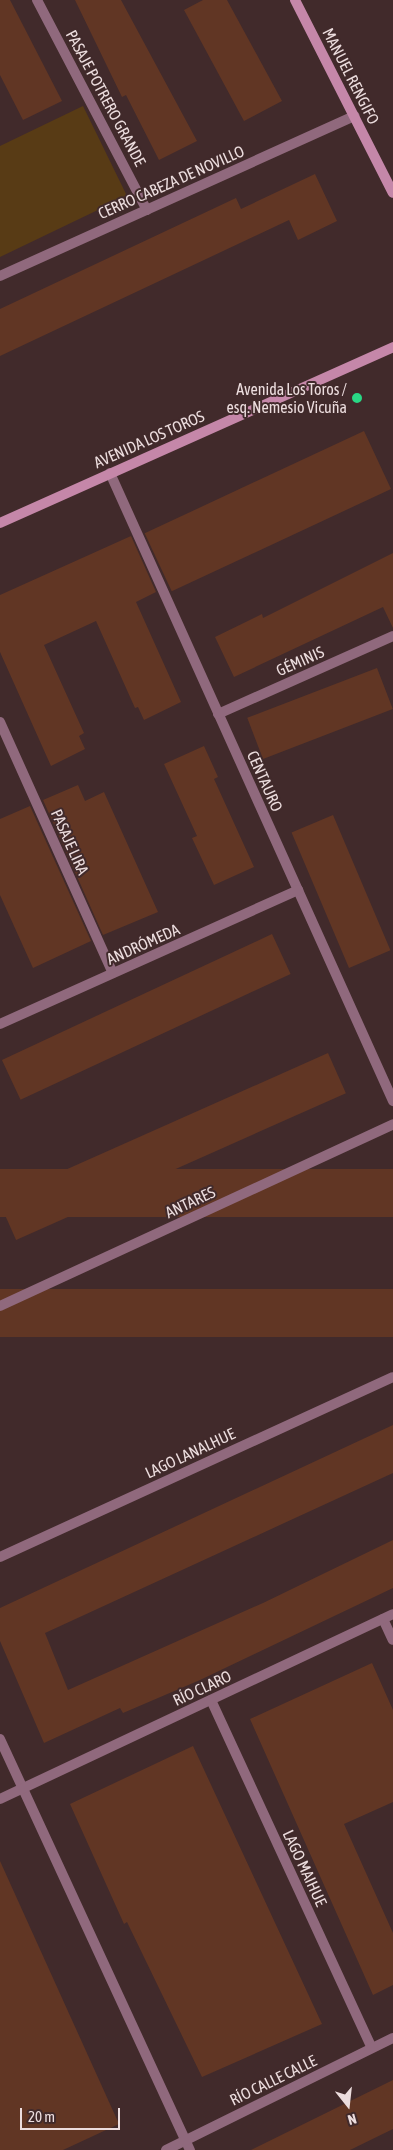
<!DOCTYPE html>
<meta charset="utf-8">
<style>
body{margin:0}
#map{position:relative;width:393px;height:2150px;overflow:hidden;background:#412a2b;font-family:"Asap Condensed",sans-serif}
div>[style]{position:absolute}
.green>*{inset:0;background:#583b15}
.building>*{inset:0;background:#613624;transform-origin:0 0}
.street>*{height:10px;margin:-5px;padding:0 5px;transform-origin:5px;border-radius:5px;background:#90697d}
.secondary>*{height:10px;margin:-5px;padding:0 5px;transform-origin:5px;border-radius:5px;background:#c587a9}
.dots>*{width:14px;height:14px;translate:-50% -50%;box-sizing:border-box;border:2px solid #412a2b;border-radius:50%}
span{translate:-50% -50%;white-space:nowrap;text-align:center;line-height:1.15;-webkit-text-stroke:4px #412a2b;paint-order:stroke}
.street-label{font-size:16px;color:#ecddde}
.poi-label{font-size:16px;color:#ecddde}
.right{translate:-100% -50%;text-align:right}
.north{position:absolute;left:323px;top:2080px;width:50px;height:50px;-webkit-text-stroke:4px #412a2b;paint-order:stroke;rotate:164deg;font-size:14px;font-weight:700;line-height:20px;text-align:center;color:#ecddde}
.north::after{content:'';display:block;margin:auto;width:18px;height:22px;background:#ecddde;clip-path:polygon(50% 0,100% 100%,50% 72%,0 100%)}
.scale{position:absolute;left:20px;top:2108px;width:100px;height:22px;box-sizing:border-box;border:2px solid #ecddde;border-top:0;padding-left:6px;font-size:15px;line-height:18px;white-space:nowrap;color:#ecddde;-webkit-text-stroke:4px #412a2b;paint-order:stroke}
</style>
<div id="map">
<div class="green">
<div style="clip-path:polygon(83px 106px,127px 196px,0 257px,0 146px)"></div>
</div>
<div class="building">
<div style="clip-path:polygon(0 0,10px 0,62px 101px,23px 120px,0 75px)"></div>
<div style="clip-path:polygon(75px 0,121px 0,197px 141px,159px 160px,126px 95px,122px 97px)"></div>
<div style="clip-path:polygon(203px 0,227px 0,282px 101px,244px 121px,184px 10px)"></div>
<div style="clip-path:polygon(315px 174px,337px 221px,298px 240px,289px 220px,0 356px,0 309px,236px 198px,241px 209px)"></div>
<div style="left:364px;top:431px;width:64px;height:242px;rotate:65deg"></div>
<div style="clip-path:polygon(131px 536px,156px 592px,136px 602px,181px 702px,144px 720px,138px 707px,135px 708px,96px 621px,44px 645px,84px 733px,79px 736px,85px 749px,51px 766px,0 652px,0 595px)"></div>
<div style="clip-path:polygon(393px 553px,393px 628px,383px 607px,234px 677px,215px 637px,262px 614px,263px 618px)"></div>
<div style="left:377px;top:668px;width:44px;height:139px;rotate:69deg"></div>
<div style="clip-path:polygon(204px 746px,218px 777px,214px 779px,254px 867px,214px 885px,192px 838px,197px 836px,164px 764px)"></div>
<div style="clip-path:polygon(78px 785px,85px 801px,104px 792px,158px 912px,103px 935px,43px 800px)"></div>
<div style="clip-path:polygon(30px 806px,91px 941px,33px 968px,0 895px,0 819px)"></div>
<div style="left:333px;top:815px;width:147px;height:45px;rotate:67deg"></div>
<div style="left:272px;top:934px;width:44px;height:298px;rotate:65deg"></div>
<div style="left:328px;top:1053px;width:44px;height:361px;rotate:66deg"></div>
<div style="left:393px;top:1169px;width:48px;height:433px;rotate:90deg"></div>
<div style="left:393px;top:1289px;width:48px;height:433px;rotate:90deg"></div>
<div style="clip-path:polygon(393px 1425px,393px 1473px,45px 1633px,68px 1690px,263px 1603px,393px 1540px,393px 1588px,200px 1680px,123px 1713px,120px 1708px,44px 1743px,0 1641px,0 1608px)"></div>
<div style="clip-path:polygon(372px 1663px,393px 1710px,393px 1802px,344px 1824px,393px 1933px,393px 1985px,373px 1995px,250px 1719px)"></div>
<div style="clip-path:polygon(193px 1746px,322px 2024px,202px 2077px,127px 1922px,124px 1924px,70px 1804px)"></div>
<div style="clip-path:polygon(0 1861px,119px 2124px,63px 2150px,0 2150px)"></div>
<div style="clip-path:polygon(393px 2080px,393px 2129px,350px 2150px,251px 2150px)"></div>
</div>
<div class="street">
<div style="left:37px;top:0;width:237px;rotate:62.4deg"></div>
<div style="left:0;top:276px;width:389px;rotate:-24.3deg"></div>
<div style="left:110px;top:473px;width:689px;rotate:65.74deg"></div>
<div style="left:218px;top:714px;width:192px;rotate:-24deg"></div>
<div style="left:0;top:722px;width:275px;rotate:65.8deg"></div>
<div style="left:0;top:1024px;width:327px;rotate:-24.2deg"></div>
<div style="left:0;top:1306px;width:433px;rotate:-24.8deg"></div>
<div style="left:0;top:1557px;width:432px;rotate:-24.6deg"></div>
<div style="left:383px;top:1619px;width:23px;rotate:65deg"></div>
<div style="left:211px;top:1700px;width:383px;rotate:65.2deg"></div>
<div style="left:0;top:1739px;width:453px;rotate:65.2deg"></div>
<div style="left:0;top:1799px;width:434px;rotate:-25.2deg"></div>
<div style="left:166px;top:2150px;width:253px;rotate:-26.3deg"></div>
</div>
<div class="secondary">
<div style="left:295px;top:0;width:216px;rotate:63.1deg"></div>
<div style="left:0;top:523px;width:431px;rotate:-24.1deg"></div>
</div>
<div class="dots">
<div style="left:357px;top:398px;background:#29d885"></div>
</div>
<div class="street-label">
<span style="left:351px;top:76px;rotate:63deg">MANUEL RENGIFO</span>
<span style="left:106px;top:98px;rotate:62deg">PASAJE POTRERO GRANDE</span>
<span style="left:171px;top:182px;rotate:-24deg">CERRO CABEZA DE NOVILLO</span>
<span style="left:149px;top:439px;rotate:-24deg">AVENIDA LOS TOROS</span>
<span style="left:300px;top:661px;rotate:-24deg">GÉMINIS</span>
<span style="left:265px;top:781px;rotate:66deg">CENTAURO</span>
<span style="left:70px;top:842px;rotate:66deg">PASAJE LIRA</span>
<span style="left:143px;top:944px;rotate:-24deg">ANDRÓMEDA</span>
<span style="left:190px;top:1202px;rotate:-25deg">ANTARES</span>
<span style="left:190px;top:1453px;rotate:-25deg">LAGO LANALHUE</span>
<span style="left:202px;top:1688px;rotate:-25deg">RÍO CLARO</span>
<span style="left:305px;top:1868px;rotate:65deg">LAGO MAIHUE</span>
<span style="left:273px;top:2080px;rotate:-26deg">RÍO CALLE CALLE</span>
</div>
<div class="poi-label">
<span class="right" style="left:347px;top:398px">Avenida Los Toros /<br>esq. Nemesio Vicuña</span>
</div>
<div class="north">N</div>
<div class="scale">20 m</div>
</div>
